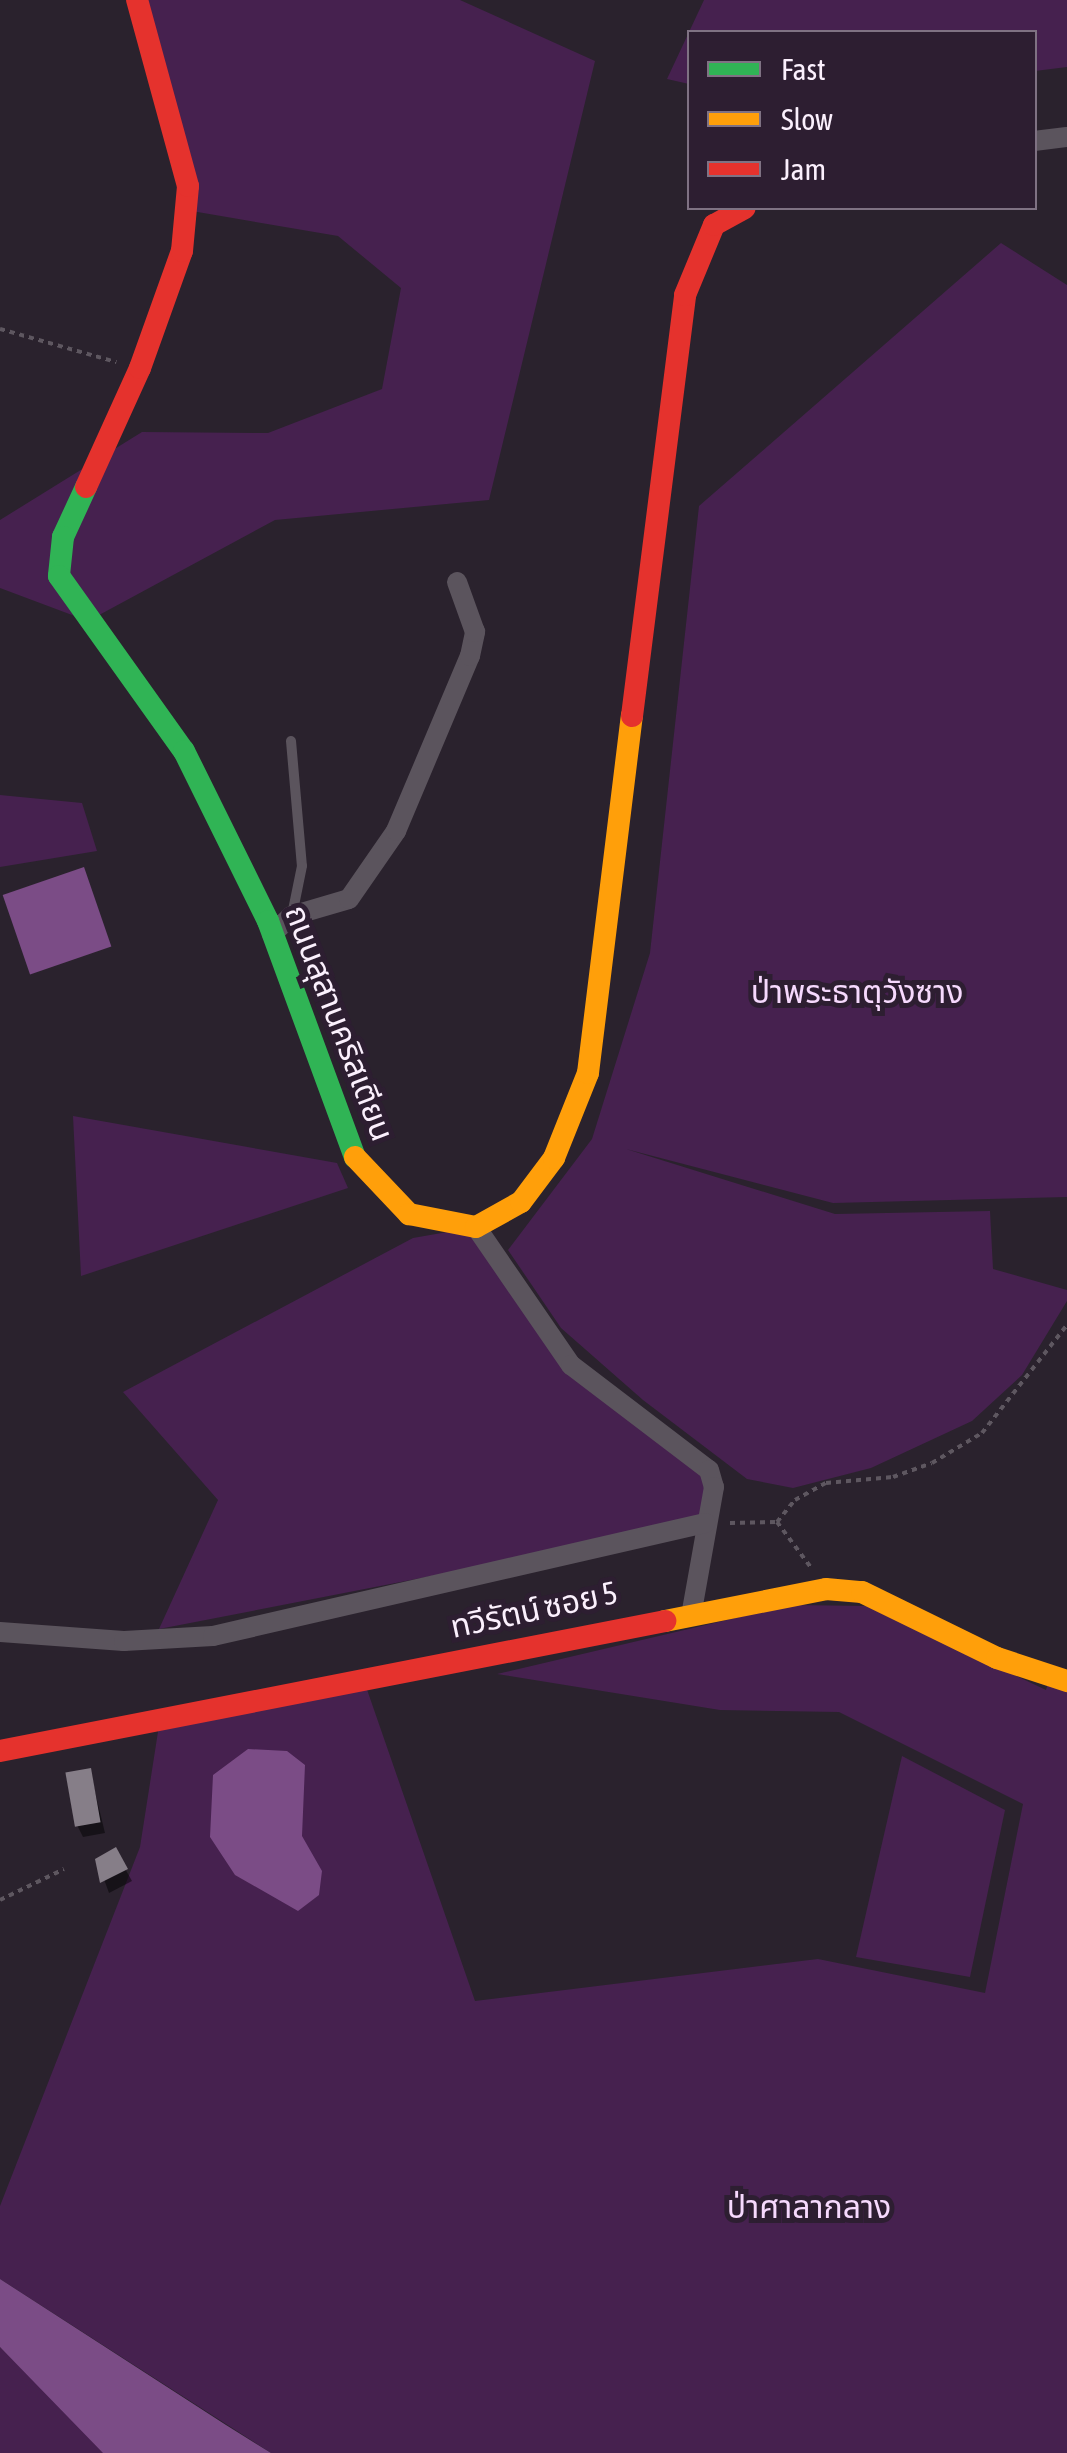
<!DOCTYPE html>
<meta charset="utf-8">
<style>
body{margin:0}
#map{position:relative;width:1067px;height:2453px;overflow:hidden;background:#2a222d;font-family:"Asap Condensed","Noto Sans Thai",sans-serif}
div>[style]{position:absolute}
.green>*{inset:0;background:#46214f}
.water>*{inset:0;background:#7b4c86;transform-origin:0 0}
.shadow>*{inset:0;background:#0007}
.building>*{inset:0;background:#867e88;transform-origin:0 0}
.path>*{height:4px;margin-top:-2px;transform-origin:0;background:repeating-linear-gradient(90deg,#5e5760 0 5px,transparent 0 10px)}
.lane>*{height:10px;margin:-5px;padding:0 5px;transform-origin:5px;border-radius:5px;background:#5b545d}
.street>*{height:20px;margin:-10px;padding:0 10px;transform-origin:10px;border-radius:10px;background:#5b545d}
.fast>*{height:22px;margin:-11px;padding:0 11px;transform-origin:11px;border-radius:11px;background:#30b455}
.slow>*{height:22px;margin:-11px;padding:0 11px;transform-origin:11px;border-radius:11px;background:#ff9f0a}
.jam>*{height:22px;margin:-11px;padding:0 11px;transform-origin:11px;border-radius:11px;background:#e5322d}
span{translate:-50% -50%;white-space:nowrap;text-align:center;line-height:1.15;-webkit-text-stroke:10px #2d1e31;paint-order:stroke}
.park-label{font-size:32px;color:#f6d9fd}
.street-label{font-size:32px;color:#fbf0fd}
.legend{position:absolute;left:687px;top:30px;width:350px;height:180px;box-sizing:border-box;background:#2d1e31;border:2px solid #7f7283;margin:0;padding:12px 18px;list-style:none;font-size:30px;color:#fbf0fd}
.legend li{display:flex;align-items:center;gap:20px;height:50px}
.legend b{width:50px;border:2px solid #7f7283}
</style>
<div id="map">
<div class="green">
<div style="clip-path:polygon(139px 0,460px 0,595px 61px,489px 500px,275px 520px,88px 621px,0 588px,0 520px,142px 432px,268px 433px,382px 389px,401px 288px,338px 236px,186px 210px)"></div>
<div style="clip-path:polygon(704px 0,1067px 0,1067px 67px,1035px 71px,1034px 32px,690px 32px,689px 84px,667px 79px)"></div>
<div style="clip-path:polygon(1001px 243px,1067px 285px,1067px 1197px,833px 1203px,626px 1149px,835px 1214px,990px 1211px,993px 1269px,1067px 1290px,1067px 1301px,1022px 1375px,972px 1421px,871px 1468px,793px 1488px,747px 1479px,643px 1400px,561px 1328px,508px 1250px,592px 1139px,650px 953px,699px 506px)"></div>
<div style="clip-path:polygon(0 795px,82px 803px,97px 851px,0 867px)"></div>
<div style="clip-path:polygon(73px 1116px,337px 1163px,348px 1188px,81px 1276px)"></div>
<div style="clip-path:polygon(476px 1227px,571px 1365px,709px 1470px,705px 1523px,159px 1629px,218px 1500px,123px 1392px,413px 1238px)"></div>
<div style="clip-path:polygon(791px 1605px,869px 1606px,1046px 1690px,1049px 1679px,1067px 1678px,1067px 2453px,271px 2453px,0 2279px,0 2206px,140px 1847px,160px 1719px,363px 1678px,475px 2001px,818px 1959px,985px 1993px,1023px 1804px,839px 1712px,720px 1710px,497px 1674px)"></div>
<div style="clip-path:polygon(902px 1756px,1005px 1810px,970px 1977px,856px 1957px)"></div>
<div style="clip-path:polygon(0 2347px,103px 2447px,103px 2453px,0 2453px)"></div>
</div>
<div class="water">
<div style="left:84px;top:867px;width:84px;height:86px;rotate:71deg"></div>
<div style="clip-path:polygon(248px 1749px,287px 1751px,305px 1765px,302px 1836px,322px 1871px,319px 1895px,298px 1911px,235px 1875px,210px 1837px,213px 1775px)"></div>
<div style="clip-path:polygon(0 2279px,226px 2425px,271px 2453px,103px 2453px,0 2347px)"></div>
</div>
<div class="shadow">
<div style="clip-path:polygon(90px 1771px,105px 1833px,83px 1837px,77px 1825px)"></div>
<div style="clip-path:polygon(115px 1851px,132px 1881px,109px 1893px,97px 1860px)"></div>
</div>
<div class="building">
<div style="left:91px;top:1768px;width:55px;height:26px;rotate:80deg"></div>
<div style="clip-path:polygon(116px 1847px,128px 1869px,100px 1883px,95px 1859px)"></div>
</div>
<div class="path">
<div style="left:0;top:329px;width:121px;rotate:15.9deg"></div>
<div style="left:777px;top:1522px;width:28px;rotate:-51deg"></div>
<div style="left:795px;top:1500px;width:35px;rotate:-29deg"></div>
<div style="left:826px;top:1483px;width:67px;rotate:-5.1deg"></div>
<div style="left:893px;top:1477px;width:41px;rotate:-19.7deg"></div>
<div style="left:932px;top:1463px;width:58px;rotate:-31deg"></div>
<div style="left:982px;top:1433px;width:137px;rotate:-51.8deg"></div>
<div style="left:730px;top:1523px;width:47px;rotate:-1.2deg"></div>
<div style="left:777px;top:1522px;width:59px;rotate:53.3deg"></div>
<div style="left:0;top:1900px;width:71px;rotate:-25.8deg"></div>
</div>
<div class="lane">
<div style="left:291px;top:741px;width:125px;rotate:85deg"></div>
<div style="left:302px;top:866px;width:50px;rotate:101.5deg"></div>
</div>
<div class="street">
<div style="left:1034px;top:141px;width:33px;rotate:-7deg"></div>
<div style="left:272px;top:934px;width:26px;rotate:-43deg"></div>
<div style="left:291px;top:916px;width:60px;rotate:-16.3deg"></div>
<div style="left:349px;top:899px;width:83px;rotate:-55.3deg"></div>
<div style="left:396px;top:831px;width:190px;rotate:-67.1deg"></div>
<div style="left:470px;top:656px;width:25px;rotate:-78deg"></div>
<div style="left:475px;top:632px;width:53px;rotate:-109.8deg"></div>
<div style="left:476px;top:1227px;width:168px;rotate:55.5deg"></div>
<div style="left:571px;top:1365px;width:173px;rotate:37.3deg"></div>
<div style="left:709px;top:1470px;width:18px;rotate:74deg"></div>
<div style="left:714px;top:1487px;width:126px;rotate:100.1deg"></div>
<div style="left:0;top:1632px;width:124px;rotate:4.2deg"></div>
<div style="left:124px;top:1641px;width:89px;rotate:-3.2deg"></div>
<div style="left:213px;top:1636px;width:505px;rotate:-12.94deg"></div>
</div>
<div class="fast">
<div style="left:86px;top:487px;width:55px;rotate:114.7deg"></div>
<div style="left:63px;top:537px;width:39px;rotate:96deg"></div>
<div style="left:59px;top:576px;width:215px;rotate:54.5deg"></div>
<div style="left:184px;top:751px;width:190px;rotate:63.7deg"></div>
<div style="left:268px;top:921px;width:252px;rotate:69.8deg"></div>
</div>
<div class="slow">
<div style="left:355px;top:1157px;width:79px;rotate:46.5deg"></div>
<div style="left:409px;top:1214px;width:68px;rotate:11deg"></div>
<div style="left:476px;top:1227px;width:51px;rotate:-29.1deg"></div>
<div style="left:521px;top:1202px;width:55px;rotate:-53.1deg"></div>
<div style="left:554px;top:1158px;width:92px;rotate:-68.2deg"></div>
<div style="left:588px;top:1073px;width:360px;rotate:-83deg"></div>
<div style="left:665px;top:1621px;width:164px;rotate:-11.2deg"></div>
<div style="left:826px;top:1589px;width:36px;rotate:5deg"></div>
<div style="left:862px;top:1592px;width:150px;rotate:26.1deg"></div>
<div style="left:997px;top:1658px;width:74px;rotate:18.2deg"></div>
</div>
<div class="jam">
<div style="left:86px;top:487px;width:131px;rotate:-65.6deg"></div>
<div style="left:140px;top:368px;width:124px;rotate:-70.3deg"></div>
<div style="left:182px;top:251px;width:65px;rotate:-84.7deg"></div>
<div style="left:188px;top:186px;width:193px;rotate:-105.3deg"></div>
<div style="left:632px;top:716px;width:424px;rotate:-82.8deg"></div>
<div style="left:685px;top:295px;width:76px;rotate:-67.5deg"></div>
<div style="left:714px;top:225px;width:35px;rotate:-29deg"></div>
<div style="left:0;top:1751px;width:678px;rotate:-11.06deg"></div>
</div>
<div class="park-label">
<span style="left:857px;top:992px">ป่าพระธาตุวังซาง</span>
<span style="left:809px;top:2207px">ป่าศาลากลาง</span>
</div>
<div class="street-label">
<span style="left:339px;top:1023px;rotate:69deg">ถนนสุสานคริสเตียน</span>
<span style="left:534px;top:1610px;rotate:-12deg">ทวีรัตน์ ซอย 5</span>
</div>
<ul class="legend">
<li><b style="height:12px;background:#30b455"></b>Fast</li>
<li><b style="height:12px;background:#ff9f0a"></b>Slow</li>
<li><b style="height:12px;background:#e5322d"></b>Jam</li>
</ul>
</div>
